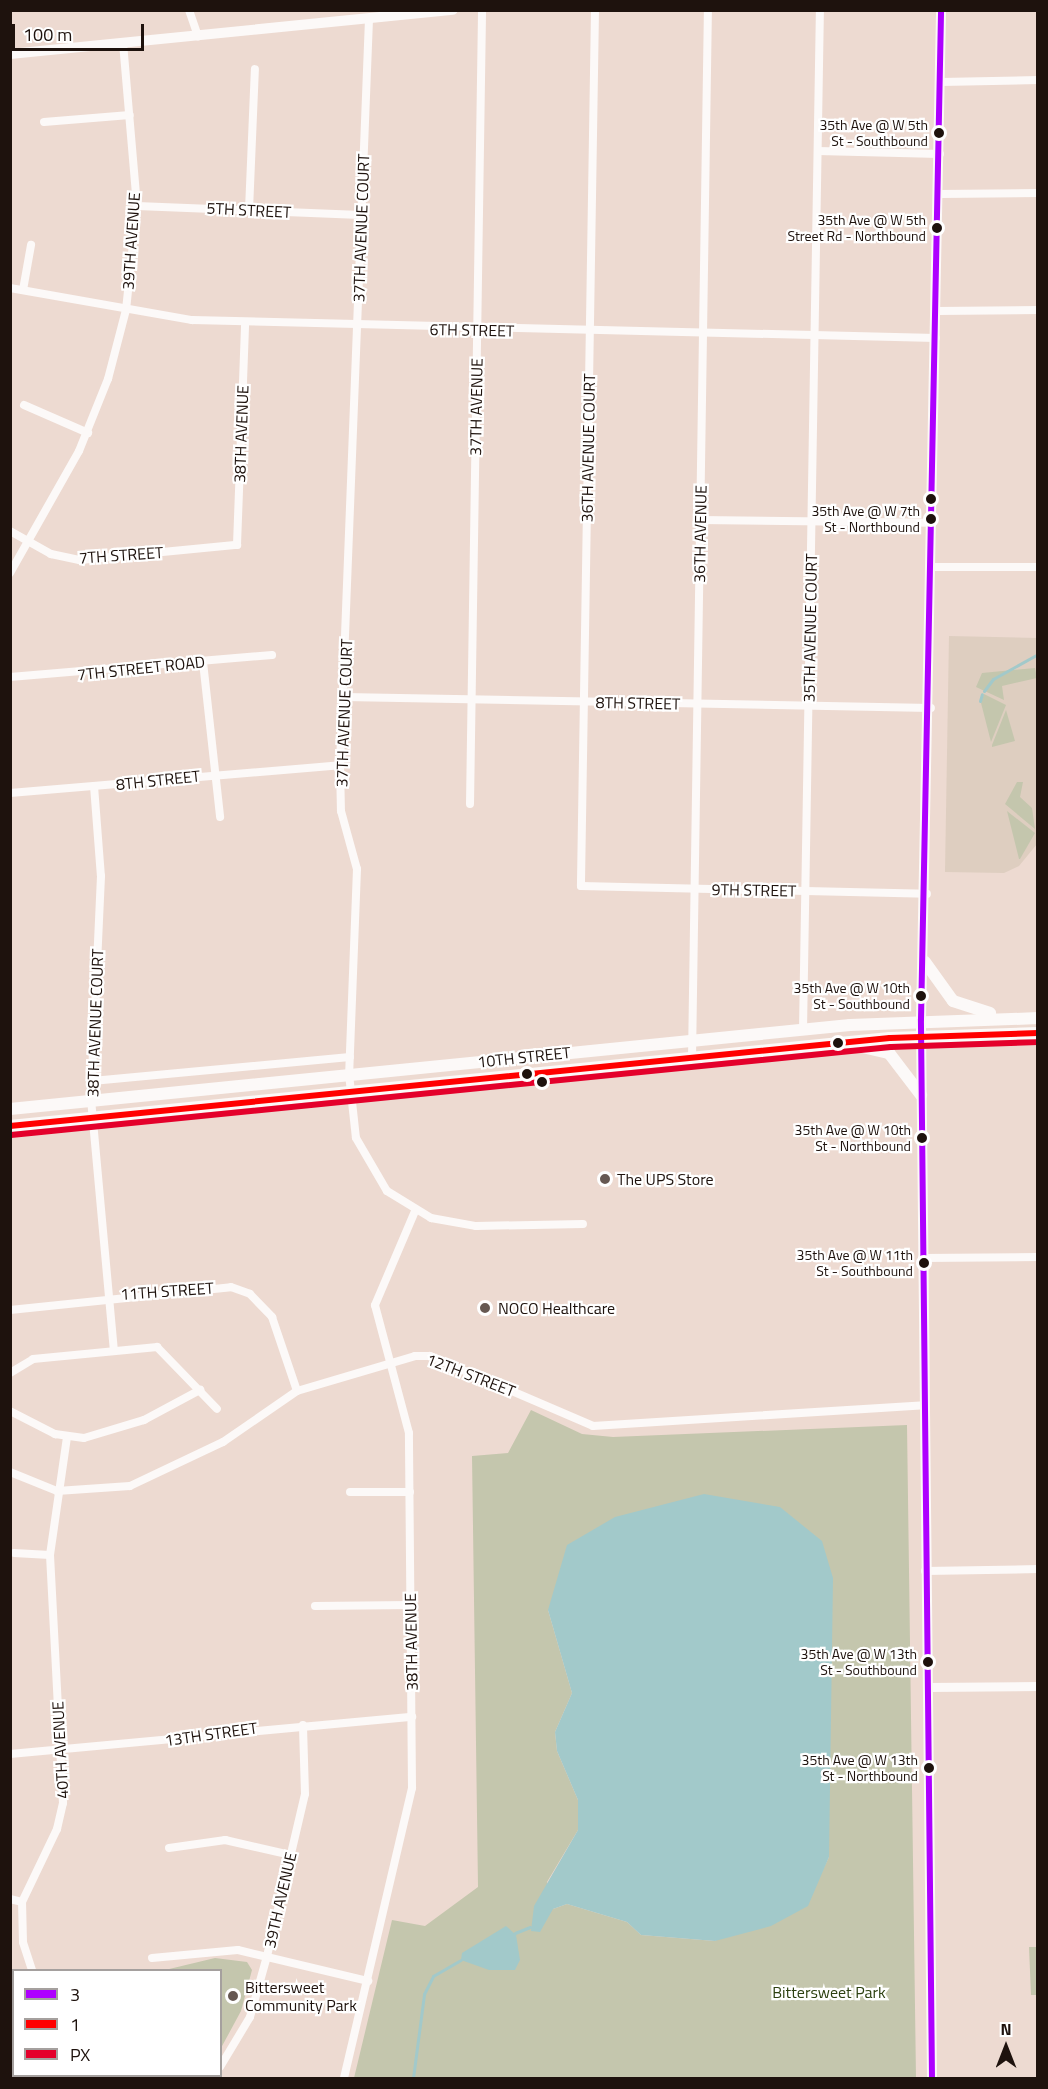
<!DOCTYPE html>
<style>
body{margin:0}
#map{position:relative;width:1048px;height:2089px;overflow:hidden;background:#eddad1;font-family:"Titillium Web",sans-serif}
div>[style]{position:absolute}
.education>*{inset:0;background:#decec0}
.green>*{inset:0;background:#c4c6ad}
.water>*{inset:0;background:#a2c9ca}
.stream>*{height:3px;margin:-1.5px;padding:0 1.5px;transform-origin:1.5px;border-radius:1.5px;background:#a2c9ca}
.minor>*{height:8px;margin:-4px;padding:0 4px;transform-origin:4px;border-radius:4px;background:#fcf9f8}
.tertiary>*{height:9px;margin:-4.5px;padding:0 4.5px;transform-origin:4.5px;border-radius:4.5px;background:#fcf9f8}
.secondary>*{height:10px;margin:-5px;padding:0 5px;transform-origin:5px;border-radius:5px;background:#fcf9f8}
.primary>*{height:12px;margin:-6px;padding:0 6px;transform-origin:6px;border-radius:6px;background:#fcf9f8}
.bus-1>*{height:6px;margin:-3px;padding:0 3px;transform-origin:3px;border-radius:3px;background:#ae00ff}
.bus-2>*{height:6px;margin:-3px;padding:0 3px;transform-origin:3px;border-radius:3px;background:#f00}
.bus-3>*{height:6px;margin:-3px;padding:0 3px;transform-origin:3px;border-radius:3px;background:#e4002b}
.dots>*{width:16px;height:16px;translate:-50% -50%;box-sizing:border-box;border:3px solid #fff;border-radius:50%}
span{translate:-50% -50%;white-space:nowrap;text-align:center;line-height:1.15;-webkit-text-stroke:4.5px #fff;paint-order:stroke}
.bus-label{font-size:14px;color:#1e120d}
.right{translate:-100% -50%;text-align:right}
.street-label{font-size:16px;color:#1e120d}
.poi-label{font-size:16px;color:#1e120d}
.left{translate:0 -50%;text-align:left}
.park-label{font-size:16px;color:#2c4010}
.frame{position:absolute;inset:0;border:12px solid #1e120d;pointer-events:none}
.legend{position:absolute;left:12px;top:1969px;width:210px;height:108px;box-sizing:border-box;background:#fff;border:2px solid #a5a09e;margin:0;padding:8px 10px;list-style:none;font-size:18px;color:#1e120d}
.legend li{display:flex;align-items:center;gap:12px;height:30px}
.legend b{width:30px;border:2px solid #a5a09e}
.north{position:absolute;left:976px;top:2017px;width:60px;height:60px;-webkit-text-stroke:4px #fff;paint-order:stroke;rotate:0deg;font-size:16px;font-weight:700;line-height:24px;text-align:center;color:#1e120d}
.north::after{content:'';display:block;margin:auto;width:21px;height:27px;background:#1e120d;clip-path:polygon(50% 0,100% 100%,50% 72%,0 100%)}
.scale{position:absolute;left:12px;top:24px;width:132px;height:27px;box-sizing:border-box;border:3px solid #1e120d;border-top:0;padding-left:8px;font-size:18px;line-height:21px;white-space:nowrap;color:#1e120d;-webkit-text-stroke:4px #fff;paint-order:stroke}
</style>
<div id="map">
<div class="education">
<div style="clip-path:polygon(949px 636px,1037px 638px,1037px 844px,1019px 866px,1004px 873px,945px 872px)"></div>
</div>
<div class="green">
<div style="clip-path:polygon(1035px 668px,1037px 678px,1002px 686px,1004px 700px,976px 687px,982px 673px)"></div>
<div style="clip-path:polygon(984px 694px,1006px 705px,991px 742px,981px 703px)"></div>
<div style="clip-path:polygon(1006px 710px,1015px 741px,992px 747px,992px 745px)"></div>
<div style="clip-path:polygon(1017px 782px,1023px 782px,1020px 797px,1032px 808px,1035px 829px,1005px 804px)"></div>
<div style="clip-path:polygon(1007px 811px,1035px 833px,1020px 859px,1019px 859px)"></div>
<div style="clip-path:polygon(evenodd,531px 1410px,582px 1434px,613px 1437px,907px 1425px,916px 2078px,354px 2078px,392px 1920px,425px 1926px,478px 1887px,472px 1456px,508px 1453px,531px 1410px,548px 1610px,829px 1857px,819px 1878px,715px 1941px,641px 1935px,627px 1922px,567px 1904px,553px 1909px,547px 1882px,578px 1830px,578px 1800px,557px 1751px,555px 1732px,572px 1693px,548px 1610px)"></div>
<div style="clip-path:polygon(1029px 1947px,1037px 1947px,1037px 1995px,1031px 1995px)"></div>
<div style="clip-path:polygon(215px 1958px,247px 1962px,252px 1970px,241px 2011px,221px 2048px,220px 1970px,165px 1970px)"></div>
</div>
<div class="water">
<div style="clip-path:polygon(704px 1494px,780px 1507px,822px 1541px,833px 1578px,829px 1857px,808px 1906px,771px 1926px,715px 1941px,641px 1935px,627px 1922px,567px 1904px,553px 1909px,540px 1932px,531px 1931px,534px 1906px,578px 1830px,578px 1800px,557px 1751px,555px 1732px,572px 1693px,548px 1610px,567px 1545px,615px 1517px)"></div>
<div style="clip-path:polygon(506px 1926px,516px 1935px,520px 1960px,515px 1970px,489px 1970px,461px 1960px,462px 1953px)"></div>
</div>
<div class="stream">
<div style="left:984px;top:691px;width:15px;rotate:-53deg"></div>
<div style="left:993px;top:679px;width:51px;rotate:-29.1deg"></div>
<div style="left:980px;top:701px;width:7px;rotate:-74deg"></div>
<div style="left:515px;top:1933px;width:16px;rotate:-22deg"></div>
<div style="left:413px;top:2078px;width:85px;rotate:-82.5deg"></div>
<div style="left:424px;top:1994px;width:20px;rotate:-63deg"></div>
<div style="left:433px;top:1976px;width:32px;rotate:-30deg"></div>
</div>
<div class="minor">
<div style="left:189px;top:10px;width:28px;rotate:71deg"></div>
<div style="left:595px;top:10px;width:876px;rotate:90.92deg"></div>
<div style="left:581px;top:886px;width:346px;rotate:1.3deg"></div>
<div style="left:369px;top:19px;width:747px;rotate:92.23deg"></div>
<div style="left:340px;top:765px;width:46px;rotate:88.8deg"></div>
<div style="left:341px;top:811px;width:60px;rotate:74.6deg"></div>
<div style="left:357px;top:869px;width:205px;rotate:92.2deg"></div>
<div style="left:349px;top:1074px;width:64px;rotate:83.8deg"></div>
<div style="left:356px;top:1138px;width:61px;rotate:59.7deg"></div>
<div style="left:387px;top:1191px;width:52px;rotate:31.5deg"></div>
<div style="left:431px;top:1218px;width:46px;rotate:10.1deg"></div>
<div style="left:476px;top:1226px;width:107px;rotate:-1.1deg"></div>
<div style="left:941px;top:82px;width:97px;rotate:-1.2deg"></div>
<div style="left:44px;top:122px;width:86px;rotate:-4.7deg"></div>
<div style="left:818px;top:151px;width:122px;rotate:1.4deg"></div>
<div style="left:940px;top:194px;width:98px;rotate:-0.6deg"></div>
<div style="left:137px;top:206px;width:224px;rotate:2.3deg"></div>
<div style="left:249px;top:210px;width:141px;rotate:-87.6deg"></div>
<div style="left:10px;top:288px;width:185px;rotate:10deg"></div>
<div style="left:192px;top:320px;width:744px;rotate:1.39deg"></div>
<div style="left:23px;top:290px;width:46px;rotate:-79.9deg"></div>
<div style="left:937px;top:311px;width:101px;rotate:-0.6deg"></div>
<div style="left:24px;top:405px;width:70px;rotate:23.6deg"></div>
<div style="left:700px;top:520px;width:232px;rotate:0.7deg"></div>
<div style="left:10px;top:531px;width:47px;rotate:29.3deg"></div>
<div style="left:51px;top:554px;width:30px;rotate:12deg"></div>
<div style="left:80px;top:560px;width:158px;rotate:-5.5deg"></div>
<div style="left:237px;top:545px;width:222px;rotate:-87.9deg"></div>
<div style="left:932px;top:567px;width:106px"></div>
<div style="left:10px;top:573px;width:140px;rotate:-60.5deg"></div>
<div style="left:79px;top:451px;width:78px;rotate:-68.1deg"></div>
<div style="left:108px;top:379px;width:71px;rotate:-75.4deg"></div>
<div style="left:126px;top:310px;width:105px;rotate:-84deg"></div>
<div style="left:137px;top:206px;width:163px;rotate:-94.9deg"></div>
<div style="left:203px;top:662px;width:156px;rotate:83.7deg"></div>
<div style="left:10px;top:677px;width:263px;rotate:-4.8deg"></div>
<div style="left:344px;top:697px;width:587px;rotate:1.07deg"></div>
<div style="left:94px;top:786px;width:90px;rotate:85.6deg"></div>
<div style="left:101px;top:876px;width:223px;rotate:92.6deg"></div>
<div style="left:91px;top:1099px;width:252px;rotate:84.8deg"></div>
<div style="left:10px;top:793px;width:331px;rotate:-4.8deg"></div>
<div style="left:470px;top:804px;width:794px;rotate:-89.13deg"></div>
<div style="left:803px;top:1030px;width:1020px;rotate:-89.05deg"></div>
<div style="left:692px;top:1058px;width:1048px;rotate:-89.13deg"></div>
<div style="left:92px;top:1081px;width:259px;rotate:-5.3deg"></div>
<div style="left:922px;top:1258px;width:116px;rotate:-0.5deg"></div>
<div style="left:10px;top:1310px;width:222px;rotate:-5.9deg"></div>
<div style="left:231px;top:1287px;width:20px;rotate:20deg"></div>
<div style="left:250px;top:1294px;width:32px;rotate:46deg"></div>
<div style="left:272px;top:1317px;width:78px;rotate:71.3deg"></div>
<div style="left:10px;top:1373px;width:27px;rotate:-31deg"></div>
<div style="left:33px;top:1359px;width:125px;rotate:-5.5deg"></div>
<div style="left:157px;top:1347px;width:86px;rotate:45.9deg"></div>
<div style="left:10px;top:1411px;width:51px;rotate:27.1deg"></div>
<div style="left:55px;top:1434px;width:29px;rotate:8deg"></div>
<div style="left:84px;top:1438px;width:63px;rotate:-16.7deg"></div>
<div style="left:144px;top:1420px;width:64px;rotate:-28.2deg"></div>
<div style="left:10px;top:1472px;width:51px;rotate:22deg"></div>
<div style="left:57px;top:1491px;width:73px;rotate:-3.9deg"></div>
<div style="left:130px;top:1486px;width:103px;rotate:-25.3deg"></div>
<div style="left:223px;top:1442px;width:90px;rotate:-34.6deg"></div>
<div style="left:297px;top:1391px;width:123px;rotate:-16.5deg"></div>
<div style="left:415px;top:1356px;width:15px"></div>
<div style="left:430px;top:1356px;width:177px;rotate:23.2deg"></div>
<div style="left:593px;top:1426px;width:332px;rotate:-3.6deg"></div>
<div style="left:350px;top:1492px;width:60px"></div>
<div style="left:14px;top:1553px;width:36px;rotate:3deg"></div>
<div style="left:925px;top:1571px;width:113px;rotate:-1deg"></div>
<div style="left:315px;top:1606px;width:96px;rotate:-0.6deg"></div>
<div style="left:10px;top:1754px;width:404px;rotate:-5.3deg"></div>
<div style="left:169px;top:1848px;width:57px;rotate:-8.1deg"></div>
<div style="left:225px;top:1840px;width:68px;rotate:12.8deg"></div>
<div style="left:10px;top:1899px;width:12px;rotate:14deg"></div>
<div style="left:152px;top:1958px;width:86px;rotate:-5.3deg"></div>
<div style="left:238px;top:1950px;width:134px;rotate:13.4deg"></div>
<div style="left:32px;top:1970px;width:29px;rotate:-108deg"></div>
<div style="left:23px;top:1942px;width:40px;rotate:-91.4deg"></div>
<div style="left:22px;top:1902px;width:81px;rotate:-64.4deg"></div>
<div style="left:57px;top:1829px;width:27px;rotate:-77deg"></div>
<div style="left:63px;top:1803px;width:248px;rotate:-93deg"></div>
<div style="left:50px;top:1555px;width:119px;rotate:-81.8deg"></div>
<div style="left:10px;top:2014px;width:4px;rotate:-14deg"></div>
<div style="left:220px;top:2067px;width:58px;rotate:-59deg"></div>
<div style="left:250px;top:2017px;width:63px;rotate:-74.4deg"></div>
<div style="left:267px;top:1956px;width:166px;rotate:-76.8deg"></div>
<div style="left:305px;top:1794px;width:69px;rotate:-91.7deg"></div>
<div style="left:102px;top:2076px;width:8px;rotate:14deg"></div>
<div style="left:213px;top:2078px;width:3px;rotate:-45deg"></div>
<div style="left:344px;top:2078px;width:298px;rotate:-76.8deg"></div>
<div style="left:412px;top:1788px;width:355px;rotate:-90.5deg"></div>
<div style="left:409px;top:1433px;width:132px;rotate:-104.9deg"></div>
<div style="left:375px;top:1305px;width:102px;rotate:-66.9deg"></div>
</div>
<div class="tertiary">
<div style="left:928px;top:1687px;width:110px;rotate:-0.5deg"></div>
</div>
<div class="secondary">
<div style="left:10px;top:54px;width:445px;rotate:-5.7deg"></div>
<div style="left:932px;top:2078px;width:1059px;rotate:-90.6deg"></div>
<div style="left:921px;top:1019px;width:1009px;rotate:-88.86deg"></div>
</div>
<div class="primary">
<div style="left:925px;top:962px;width:48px;rotate:54.3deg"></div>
<div style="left:953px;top:1001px;width:39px;rotate:18deg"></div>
<div style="left:858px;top:1046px;width:32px;rotate:13deg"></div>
<div style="left:889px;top:1053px;width:53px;rotate:52.7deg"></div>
<div style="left:10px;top:1109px;width:844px;rotate:-5.71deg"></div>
<div style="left:850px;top:1025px;width:188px;rotate:-2.1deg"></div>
<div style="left:10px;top:1126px;width:884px;rotate:-5.71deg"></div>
<div style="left:890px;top:1038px;width:148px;rotate:-1.9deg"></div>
</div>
<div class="bus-1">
<div style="left:932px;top:2078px;width:1059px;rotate:-90.6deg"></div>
<div style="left:921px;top:1019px;width:1009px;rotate:-88.86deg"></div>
</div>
<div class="bus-2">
<div style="left:10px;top:1126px;width:884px;rotate:-5.71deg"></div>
<div style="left:890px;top:1038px;width:148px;rotate:-1.9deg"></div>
</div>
<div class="bus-3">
<div style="left:11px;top:1135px;width:884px;rotate:-5.71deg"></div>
<div style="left:891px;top:1047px;width:147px;rotate:-1.9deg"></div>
</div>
<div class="dots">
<div style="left:939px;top:133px;background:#1e120d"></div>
<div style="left:937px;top:228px;background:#1e120d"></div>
<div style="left:931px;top:499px;background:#1e120d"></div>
<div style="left:931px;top:519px;background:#1e120d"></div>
<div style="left:921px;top:996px;background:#1e120d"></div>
<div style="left:838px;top:1043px;background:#1e120d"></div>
<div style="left:527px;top:1074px;background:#1e120d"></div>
<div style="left:542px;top:1082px;background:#1e120d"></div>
<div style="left:922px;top:1138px;background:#1e120d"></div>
<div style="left:605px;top:1179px;background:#665852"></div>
<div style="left:924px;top:1263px;background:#1e120d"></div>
<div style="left:485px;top:1308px;background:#665852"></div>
<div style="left:928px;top:1662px;background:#1e120d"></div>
<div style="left:929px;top:1768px;background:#1e120d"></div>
<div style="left:233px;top:1996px;background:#665852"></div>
</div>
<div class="bus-label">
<span class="right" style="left:928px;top:133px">35th Ave @ W 5th<br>St - Southbound</span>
<span class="right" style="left:926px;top:228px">35th Ave @ W 5th<br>Street Rd - Northbound</span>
<span class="right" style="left:920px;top:519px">35th Ave @ W 7th<br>St - Northbound</span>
<span class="right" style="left:910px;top:996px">35th Ave @ W 10th<br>St - Southbound</span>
<span class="right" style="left:911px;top:1138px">35th Ave @ W 10th<br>St - Northbound</span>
<span class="right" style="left:913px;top:1263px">35th Ave @ W 11th<br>St - Southbound</span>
<span class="right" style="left:917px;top:1662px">35th Ave @ W 13th<br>St - Southbound</span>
<span class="right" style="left:918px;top:1768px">35th Ave @ W 13th<br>St - Northbound</span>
</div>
<div class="street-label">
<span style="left:249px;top:210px;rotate:3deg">5TH STREET</span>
<span style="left:361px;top:228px;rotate:-88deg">37TH AVENUE COURT</span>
<span style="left:131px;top:241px;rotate:-86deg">39TH AVENUE</span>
<span style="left:472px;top:330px;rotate:1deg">6TH STREET</span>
<span style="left:476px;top:407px;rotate:-89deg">37TH AVENUE</span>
<span style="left:241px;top:434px;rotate:-88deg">38TH AVENUE</span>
<span style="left:588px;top:448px;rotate:-89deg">36TH AVENUE COURT</span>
<span style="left:700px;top:534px;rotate:-89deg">36TH AVENUE</span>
<span style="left:121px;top:555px;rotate:-4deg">7TH STREET</span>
<span style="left:810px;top:628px;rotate:-89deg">35TH AVENUE COURT</span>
<span style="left:141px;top:668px;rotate:-6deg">7TH STREET ROAD</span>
<span style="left:638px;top:703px;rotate:1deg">8TH STREET</span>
<span style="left:344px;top:713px;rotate:-88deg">37TH AVENUE COURT</span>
<span style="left:158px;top:780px;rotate:-6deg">8TH STREET</span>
<span style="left:754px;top:890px;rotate:1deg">9TH STREET</span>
<span style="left:95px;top:1023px;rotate:-88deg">38TH AVENUE COURT</span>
<span style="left:524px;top:1057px;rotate:-6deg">10TH STREET</span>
<span style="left:167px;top:1291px;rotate:-4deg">11TH STREET</span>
<span style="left:471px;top:1375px;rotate:21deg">12TH STREET</span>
<span style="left:411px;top:1642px;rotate:-91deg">38TH AVENUE</span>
<span style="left:211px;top:1734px;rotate:-8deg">13TH STREET</span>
<span style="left:60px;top:1750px;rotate:-93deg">40TH AVENUE</span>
<span style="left:280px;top:1900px;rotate:-77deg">39TH AVENUE</span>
</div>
<div class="poi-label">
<span class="left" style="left:617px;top:1179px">The UPS Store</span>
<span class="left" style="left:498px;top:1308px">NOCO Healthcare</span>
<span class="left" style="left:245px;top:1996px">Bittersweet<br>Community Park</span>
</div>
<div class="park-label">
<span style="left:829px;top:1992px">Bittersweet Park</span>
</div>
<div class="frame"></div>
<ul class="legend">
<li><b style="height:8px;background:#ae00ff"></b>3</li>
<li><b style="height:8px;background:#f00"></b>1</li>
<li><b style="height:8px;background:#e4002b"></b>PX</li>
</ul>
<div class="north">N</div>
<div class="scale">100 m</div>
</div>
